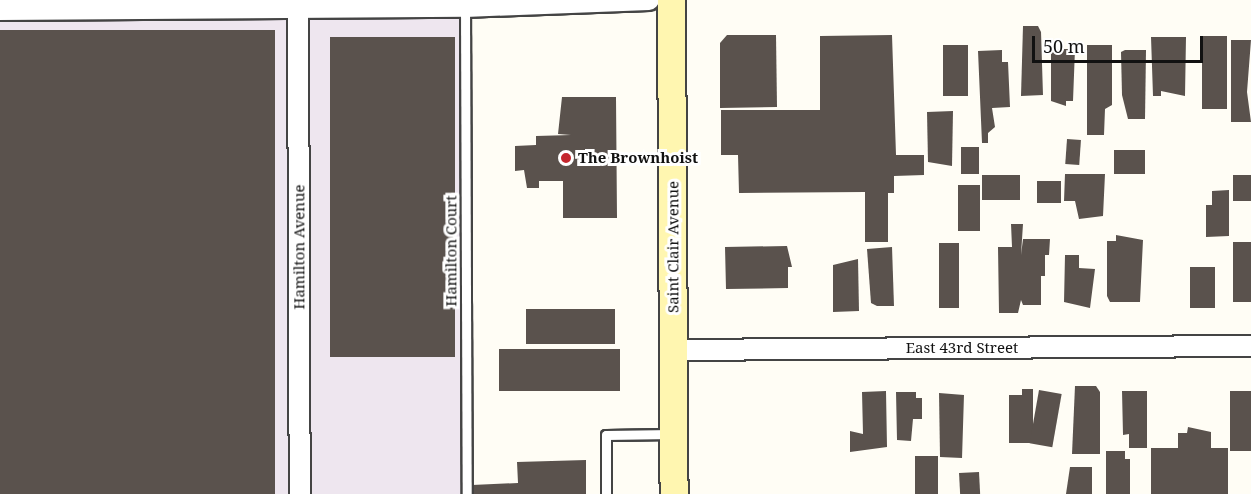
<!DOCTYPE html>
<style>
body{margin:0}
#map{position:relative;width:1251px;height:494px;overflow:hidden;background:#fffdf5;font-family:"Noto Serif",serif}
div>[style]{position:absolute}
.industrial>*{inset:0;background:#eee6ef}
.building>*{inset:0;background:#5a524d;transform-origin:0 0}
.roads{filter:drop-shadow(2px 0 #444) drop-shadow(-2px 0 #444) drop-shadow(0 2px #444) drop-shadow(0 -2px #444)}
.lane>*{height:9px;margin:-4.5px;padding:0 4.5px;transform-origin:4.5px;border-radius:4.5px;background:#fff}
.street>*{height:20px;margin:-10px;padding:0 10px;transform-origin:10px;border-radius:10px;background:#fff}
.secondary>*{height:27px;margin:-13.5px;padding:0 13.5px;transform-origin:13.5px;border-radius:13.5px;background:#fff6b0}
.dots>*{width:16px;height:16px;translate:-50% -50%;box-sizing:border-box;border:3px solid #fff;border-radius:50%}
span{translate:-50% -50%;white-space:nowrap;text-align:center;line-height:1.15;-webkit-text-stroke:6px #fff;paint-order:stroke}
.poi-label{font-size:15px;color:#111;font-weight:700}
.left{translate:0 -50%;text-align:left}
.street-label{font-size:15px;color:#111}
.scale{position:absolute;left:1032px;top:36px;width:171px;height:27px;box-sizing:border-box;border:3px solid #111;border-top:0;padding-left:8px;font-size:18px;line-height:21px;white-space:nowrap;color:#111;-webkit-text-stroke:4px #fff;paint-order:stroke}
</style>
<div id="map">
<div class="industrial">
<div style="clip-path:polygon(0 0,649px 0,465px 8px,467px 494px,0 494px)"></div>
</div>
<div class="building">
<div style="clip-path:polygon(1023px 26px,1038px 26px,1041px 32px,1043px 95px,1021px 96px)"></div>
<div style="left:275px;top:30px;width:464px;height:275px;rotate:90deg"></div>
<div style="clip-path:polygon(727px 35px,776px 35px,777px 107px,720px 108px,720px 43px)"></div>
<div style="clip-path:polygon(892px 35px,896px 155px,924px 155px,924px 175px,894px 176px,894px 193px,888px 193px,888px 242px,865px 242px,865px 192px,739px 193px,738px 155px,721px 155px,721px 110px,820px 110px,820px 36px)"></div>
<div style="left:1202px;top:36px;width:25px;height:73px"></div>
<div style="left:330px;top:37px;width:125px;height:320px"></div>
<div style="clip-path:polygon(1151px 37px,1186px 37px,1185px 96px,1161px 91px,1161px 96px,1153px 96px)"></div>
<div style="clip-path:polygon(1231px 40px,1251px 40px,1247px 92px,1251px 122px,1231px 122px)"></div>
<div style="left:943px;top:45px;width:25px;height:51px"></div>
<div style="clip-path:polygon(1087px 45px,1112px 45px,1112px 105px,1105px 109px,1104px 135px,1087px 135px)"></div>
<div style="clip-path:polygon(1051px 49px,1075px 49px,1073px 101px,1066px 101px,1066px 106px,1051px 101px)"></div>
<div style="clip-path:polygon(1002px 50px,1002px 62px,1008px 62px,1010px 107px,992px 108px,995px 127px,988px 133px,988px 143px,982px 143px,978px 51px)"></div>
<div style="clip-path:polygon(1125px 50px,1146px 50px,1145px 119px,1128px 119px,1122px 95px,1121px 52px)"></div>
<div style="clip-path:polygon(562px 97px,616px 97px,617px 218px,563px 218px,563px 181px,539px 181px,539px 188px,527px 188px,524px 170px,515px 171px,515px 146px,536px 145px,536px 136px,571px 135px,558px 134px)"></div>
<div style="clip-path:polygon(953px 111px,952px 166px,928px 162px,927px 112px)"></div>
<div style="left:1067px;top:139px;width:14px;height:25px;rotate:4deg"></div>
<div style="left:961px;top:147px;width:18px;height:27px"></div>
<div style="left:1114px;top:150px;width:31px;height:24px"></div>
<div style="clip-path:polygon(1065px 174px,1105px 174px,1103px 216px,1079px 219px,1075px 201px,1064px 201px)"></div>
<div style="left:982px;top:175px;width:38px;height:25px"></div>
<div style="left:1233px;top:175px;width:18px;height:26px"></div>
<div style="left:1037px;top:181px;width:24px;height:22px"></div>
<div style="left:958px;top:185px;width:22px;height:46px"></div>
<div style="clip-path:polygon(1229px 190px,1229px 236px,1206px 237px,1206px 205px,1212px 205px,1212px 191px)"></div>
<div style="clip-path:polygon(1011px 224px,1023px 224px,1021px 255px,1023px 239px,1050px 239px,1049px 255px,1045px 255px,1045px 276px,1041px 276px,1041px 305px,1023px 305px,1021px 300px,1018px 313px,999px 313px,998px 247px,1012px 247px)"></div>
<div style="clip-path:polygon(1116px 235px,1143px 240px,1140px 302px,1110px 302px,1107px 296px,1107px 241px,1116px 241px)"></div>
<div style="left:1233px;top:242px;width:18px;height:60px"></div>
<div style="left:939px;top:243px;width:20px;height:65px"></div>
<div style="clip-path:polygon(787px 246px,792px 267px,788px 267px,788px 288px,726px 289px,725px 247px)"></div>
<div style="clip-path:polygon(892px 247px,894px 306px,877px 306px,871px 303px,867px 249px)"></div>
<div style="clip-path:polygon(1065px 255px,1079px 255px,1079px 268px,1095px 269px,1090px 308px,1064px 302px)"></div>
<div style="clip-path:polygon(858px 259px,859px 311px,833px 312px,833px 265px)"></div>
<div style="left:1190px;top:267px;width:25px;height:41px"></div>
<div style="left:526px;top:309px;width:89px;height:35px"></div>
<div style="left:499px;top:349px;width:121px;height:42px"></div>
<div style="clip-path:polygon(1075px 386px,1096px 386px,1100px 392px,1100px 454px,1072px 454px)"></div>
<div style="clip-path:polygon(1022px 389px,1033px 389px,1033px 443px,1009px 443px,1009px 395px,1022px 395px)"></div>
<div style="left:1039px;top:390px;width:23px;height:54px;rotate:10deg"></div>
<div style="clip-path:polygon(886px 391px,887px 447px,850px 452px,850px 431px,863px 434px,862px 392px)"></div>
<div style="clip-path:polygon(1122px 391px,1147px 391px,1147px 448px,1129px 448px,1129px 434px,1123px 435px)"></div>
<div style="left:1230px;top:391px;width:21px;height:60px"></div>
<div style="clip-path:polygon(896px 392px,916px 392px,916px 398px,922px 398px,922px 419px,913px 419px,911px 441px,897px 440px)"></div>
<div style="clip-path:polygon(939px 393px,964px 395px,962px 458px,940px 457px)"></div>
<div style="clip-path:polygon(1188px 427px,1211px 432px,1211px 448px,1228px 448px,1228px 494px,1151px 494px,1151px 448px,1178px 448px,1178px 433px,1187px 433px)"></div>
<div style="clip-path:polygon(1106px 451px,1125px 451px,1125px 459px,1130px 459px,1130px 494px,1106px 494px)"></div>
<div style="left:915px;top:456px;width:23px;height:38px"></div>
<div style="clip-path:polygon(586px 460px,586px 494px,473px 494px,472px 485px,518px 483px,517px 462px)"></div>
<div style="clip-path:polygon(1070px 467px,1092px 467px,1092px 494px,1066px 494px)"></div>
<div style="left:979px;top:472px;width:22px;height:20px;rotate:87deg"></div>
</div>
<div class="roads">
<div class="lane">
<div style="left:465px;top:7px;width:487px;rotate:89.8deg"></div>
<div style="left:606px;top:494px;width:59px;rotate:-90deg"></div>
<div style="left:606px;top:435px;width:66px;rotate:-0.9deg"></div>
</div>
<div class="street">
<div style="left:298px;top:0;width:494px;rotate:89.8deg"></div>
<div style="left:0;top:10px;width:465px;rotate:-0.4deg"></div>
<div style="left:465px;top:7px;width:184px;rotate:-2.2deg"></div>
<div style="left:673px;top:350px;width:578px;rotate:-0.4deg"></div>
</div>
<div class="secondary">
<div style="left:671px;top:0;width:494px;rotate:89.7deg"></div>
</div>
</div>
<div class="dots">
<div style="left:566px;top:158px;background:#c4262e"></div>
</div>
<div class="poi-label">
<span class="left" style="left:578px;top:158px">The Brownhoist</span>
</div>
<div class="street-label">
<span style="left:299px;top:247px;rotate:-90deg">Hamilton Avenue</span>
<span style="left:673px;top:247px;rotate:-90deg">Saint Clair Avenue</span>
<span style="left:451px;top:251px;rotate:-90deg">Hamilton Court</span>
<span style="left:962px;top:348px">East 43rd Street</span>
</div>
<div class="scale">50 m</div>
</div>
